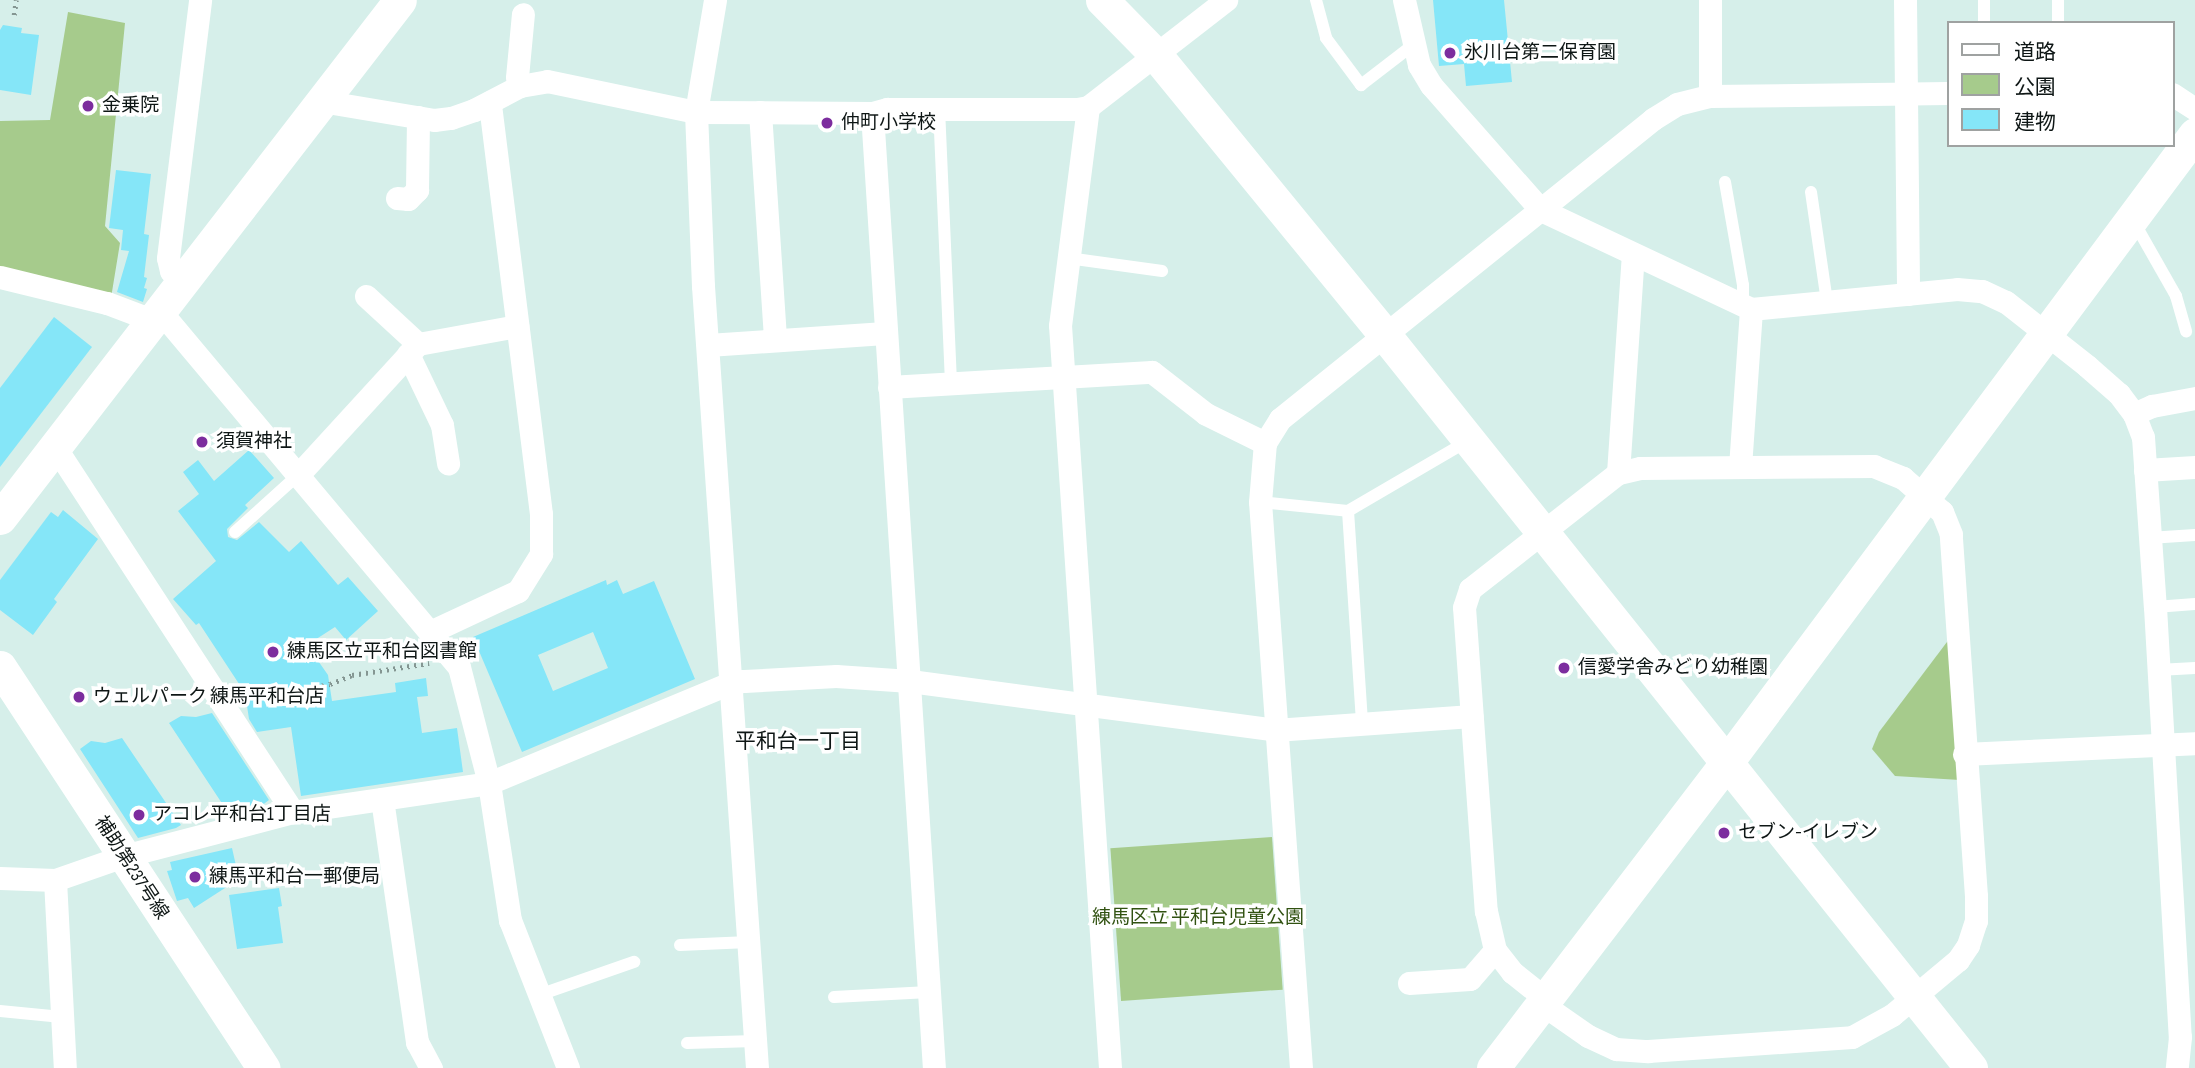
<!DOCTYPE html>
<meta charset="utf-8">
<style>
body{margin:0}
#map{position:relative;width:2195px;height:1068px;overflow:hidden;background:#d6efea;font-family:"Sofia Sans Condensed","Noto Sans JP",sans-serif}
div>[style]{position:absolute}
.green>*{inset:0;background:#a6cb8c;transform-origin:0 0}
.building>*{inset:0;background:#85e6f8}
.path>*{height:4.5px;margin-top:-2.25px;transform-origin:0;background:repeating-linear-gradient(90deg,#849692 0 2px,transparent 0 7px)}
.lane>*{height:12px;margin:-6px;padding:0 6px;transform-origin:6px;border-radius:6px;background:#fff}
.street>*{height:23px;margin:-11.5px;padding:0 11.5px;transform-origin:11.5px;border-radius:11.5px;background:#fff}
.secondary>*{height:33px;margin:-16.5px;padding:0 16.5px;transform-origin:16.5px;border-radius:16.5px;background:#fff}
.dots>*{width:19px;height:19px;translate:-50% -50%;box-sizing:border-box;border:4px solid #fff;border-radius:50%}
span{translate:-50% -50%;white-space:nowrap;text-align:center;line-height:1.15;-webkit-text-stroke:7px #fff;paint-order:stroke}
.poi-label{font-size:19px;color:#0e1615}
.left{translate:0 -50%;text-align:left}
.street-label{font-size:19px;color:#0e1615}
.park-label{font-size:19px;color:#315211}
.neighbourhood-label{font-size:21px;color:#0e1615}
.legend{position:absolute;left:1947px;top:21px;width:228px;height:126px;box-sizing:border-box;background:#fff;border:2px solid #9fa2a1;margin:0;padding:9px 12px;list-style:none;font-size:21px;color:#0e1615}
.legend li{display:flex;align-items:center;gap:14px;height:35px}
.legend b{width:35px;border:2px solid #9fa2a1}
</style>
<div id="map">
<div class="green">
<div style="clip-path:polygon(68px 12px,125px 23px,105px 226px,120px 243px,111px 298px,0 269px,0 121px,50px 120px)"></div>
<div style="clip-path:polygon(1950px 638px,1960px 780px,1895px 776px,1872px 749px,1879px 732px)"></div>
<div style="left:1272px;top:837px;width:153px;height:162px;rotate:86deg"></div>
</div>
<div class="building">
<div style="clip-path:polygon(1433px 0,1504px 0,1512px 82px,1466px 86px,1464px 64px,1439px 66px)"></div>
<div style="clip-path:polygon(3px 25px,22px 28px,21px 33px,39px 35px,31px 95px,0 90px,0 30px)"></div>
<div style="clip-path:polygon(116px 170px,151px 174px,144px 234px,149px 235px,144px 277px,147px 278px,144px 288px,147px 289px,143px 302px,117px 292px,129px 251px,121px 250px,123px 230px,109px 228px)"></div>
<div style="clip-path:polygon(54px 317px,92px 347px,0 467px,0 388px)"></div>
<div style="clip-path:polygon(249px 450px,274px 478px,245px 505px,248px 508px,227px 529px,228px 537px,237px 540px,259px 522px,289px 552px,301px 541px,338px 585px,348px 577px,378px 611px,346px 640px,335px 627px,307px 645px,328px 675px,332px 701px,396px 692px,395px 683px,426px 678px,428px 696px,417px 697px,422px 733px,457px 728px,463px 772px,301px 796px,291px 727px,257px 732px,249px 719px,245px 693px,199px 623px,196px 625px,173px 599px,216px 561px,178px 511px,199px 494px,183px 472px,198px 460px,214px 481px)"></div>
<div style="clip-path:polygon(63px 510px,98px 539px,54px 599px,57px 602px,33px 635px,0 610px,0 580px,51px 512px,58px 517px)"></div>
<div style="clip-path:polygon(evenodd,606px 580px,607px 585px,617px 580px,623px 594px,654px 581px,695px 679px,522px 752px,473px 637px,606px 580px,593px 632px,608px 668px,553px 691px,538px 655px,593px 632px)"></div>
<div style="clip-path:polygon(212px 713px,269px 800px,261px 806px,229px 814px,169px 723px,181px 716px,196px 717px)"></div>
<div style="clip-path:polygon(122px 738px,181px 825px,176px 828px,138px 838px,80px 749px,91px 741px,105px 743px)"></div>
<div style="clip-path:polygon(232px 848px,239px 879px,194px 908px,188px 898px,177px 901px,167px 871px,172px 870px,170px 862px)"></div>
<div style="clip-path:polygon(279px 888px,282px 906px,278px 907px,283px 943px,237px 949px,229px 895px)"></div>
</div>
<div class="path">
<div style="left:14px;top:15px;width:15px;rotate:-82deg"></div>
<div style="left:246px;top:699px;width:85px;rotate:-10.1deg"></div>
<div style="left:330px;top:684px;width:24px;rotate:-22deg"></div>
<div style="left:352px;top:675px;width:78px;rotate:-8.9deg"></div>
</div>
<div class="lane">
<div style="left:1316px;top:0;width:39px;rotate:75deg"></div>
<div style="left:1326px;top:38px;width:59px;rotate:53.3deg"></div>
<div style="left:1361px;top:85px;width:66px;rotate:-37.6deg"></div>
<div style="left:1984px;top:0;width:23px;rotate:90deg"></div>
<div style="left:2058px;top:23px;width:23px;rotate:-90deg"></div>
<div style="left:939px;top:108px;width:275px;rotate:87.5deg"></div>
<div style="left:1725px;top:182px;width:105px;rotate:80.1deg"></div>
<div style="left:1743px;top:285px;width:21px;rotate:90deg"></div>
<div style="left:1811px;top:192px;width:111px;rotate:81.7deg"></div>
<div style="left:2134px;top:222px;width:85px;rotate:60.4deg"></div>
<div style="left:2176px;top:296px;width:37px;rotate:74deg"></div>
<div style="left:1068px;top:258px;width:95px;rotate:7.9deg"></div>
<div style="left:1260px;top:502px;width:88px;rotate:5.8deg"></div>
<div style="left:1348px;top:511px;width:139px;rotate:-30.3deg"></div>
<div style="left:1348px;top:511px;width:212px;rotate:86.2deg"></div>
<div style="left:235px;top:532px;width:85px;rotate:-42.1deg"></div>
<div style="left:2149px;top:538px;width:46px;rotate:-3.7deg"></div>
<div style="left:2155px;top:607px;width:40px;rotate:-4.3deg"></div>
<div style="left:2158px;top:670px;width:37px;rotate:-3deg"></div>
<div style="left:680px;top:945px;width:69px;rotate:-2.5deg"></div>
<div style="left:539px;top:995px;width:101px;rotate:-19.2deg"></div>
<div style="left:834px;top:997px;width:95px;rotate:-3deg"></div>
<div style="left:0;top:1011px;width:62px;rotate:5.5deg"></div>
<div style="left:687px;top:1043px;width:68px;rotate:-1.7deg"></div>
</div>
<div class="street">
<div style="left:715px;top:0;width:114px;rotate:99.6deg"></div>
<div style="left:696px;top:112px;width:174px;rotate:87.7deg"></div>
<div style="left:703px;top:286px;width:784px;rotate:86.05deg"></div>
<div style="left:1404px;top:0;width:67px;rotate:77deg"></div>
<div style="left:1419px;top:65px;width:23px;rotate:59deg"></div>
<div style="left:1431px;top:85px;width:167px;rotate:48.7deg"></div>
<div style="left:1541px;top:210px;width:232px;rotate:25.2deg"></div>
<div style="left:1751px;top:309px;width:207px;rotate:-5.5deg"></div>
<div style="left:1957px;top:289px;width:25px;rotate:5deg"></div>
<div style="left:1982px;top:291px;width:26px;rotate:25deg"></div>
<div style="left:2006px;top:302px;width:103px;rotate:38.3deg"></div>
<div style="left:2087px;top:366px;width:43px;rotate:41.2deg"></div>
<div style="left:2119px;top:394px;width:25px;rotate:53deg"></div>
<div style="left:2134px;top:414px;width:25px;rotate:69deg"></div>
<div style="left:2143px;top:437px;width:170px;rotate:86deg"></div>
<div style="left:2155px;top:607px;width:431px;rotate:86.7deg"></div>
<div style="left:2180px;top:1037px;width:31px;rotate:96deg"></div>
<div style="left:1905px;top:0;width:294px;rotate:89.4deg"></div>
<div style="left:520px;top:86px;width:9px;rotate:-108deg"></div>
<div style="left:517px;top:77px;width:63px;rotate:-84.6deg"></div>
<div style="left:2172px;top:94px;width:27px;rotate:33deg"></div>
<div style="left:1710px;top:96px;width:96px;rotate:-90deg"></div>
<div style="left:321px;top:101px;width:115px;rotate:9.5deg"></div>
<div style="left:434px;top:120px;width:17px;rotate:-7deg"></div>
<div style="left:451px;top:118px;width:24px;rotate:-19deg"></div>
<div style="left:474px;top:110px;width:52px;rotate:-27.6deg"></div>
<div style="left:520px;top:86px;width:27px;rotate:-10deg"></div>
<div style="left:547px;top:81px;width:152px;rotate:11.8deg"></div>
<div style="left:696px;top:112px;width:176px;rotate:0.3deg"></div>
<div style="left:872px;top:113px;width:16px;rotate:-15deg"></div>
<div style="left:887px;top:109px;width:190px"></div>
<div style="left:1077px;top:109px;width:11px;rotate:-10deg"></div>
<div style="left:1088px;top:107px;width:175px;rotate:-37.8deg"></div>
<div style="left:1088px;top:107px;width:220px;rotate:97.3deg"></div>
<div style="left:1060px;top:325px;width:745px;rotate:86.15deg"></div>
<div style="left:760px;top:112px;width:227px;rotate:86.2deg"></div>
<div style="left:872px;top:113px;width:957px;rotate:86.29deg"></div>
<div style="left:397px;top:198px;width:11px;rotate:5deg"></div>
<div style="left:408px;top:199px;width:13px;rotate:-45deg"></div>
<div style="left:417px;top:190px;width:73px;rotate:-89.2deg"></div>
<div style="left:0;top:277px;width:110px;rotate:13.7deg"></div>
<div style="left:107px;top:303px;width:48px;rotate:20.7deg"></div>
<div style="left:181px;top:280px;width:13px;rotate:-138deg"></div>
<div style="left:171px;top:271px;width:13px;rotate:-103deg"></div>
<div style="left:168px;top:258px;width:260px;rotate:-82.9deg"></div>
<div style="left:366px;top:296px;width:71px;rotate:42.7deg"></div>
<div style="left:160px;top:311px;width:465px;rotate:50deg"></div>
<div style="left:459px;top:667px;width:120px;rotate:75.5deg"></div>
<div style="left:489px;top:783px;width:139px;rotate:81.3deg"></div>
<div style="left:510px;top:920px;width:159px;rotate:68.6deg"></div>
<div style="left:708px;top:345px;width:177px;rotate:-3.9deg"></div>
<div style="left:408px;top:354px;width:79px;rotate:64.4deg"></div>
<div style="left:442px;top:425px;width:39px;rotate:81deg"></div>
<div style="left:889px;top:387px;width:263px;rotate:-3.3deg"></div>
<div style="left:1152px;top:372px;width:68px;rotate:37.9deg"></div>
<div style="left:1206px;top:414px;width:66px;rotate:26.2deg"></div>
<div style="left:2134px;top:414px;width:20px;rotate:-24deg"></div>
<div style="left:2152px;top:406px;width:44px;rotate:-10.5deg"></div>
<div style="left:55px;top:447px;width:436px;rotate:56.9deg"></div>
<div style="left:1740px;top:467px;width:158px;rotate:-86deg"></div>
<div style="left:2145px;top:470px;width:50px;rotate:-3.4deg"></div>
<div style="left:1618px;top:473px;width:219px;rotate:-86.1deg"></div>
<div style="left:298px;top:475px;width:178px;rotate:-47.5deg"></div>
<div style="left:418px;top:344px;width:101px;rotate:-10.3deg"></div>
<div style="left:430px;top:632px;width:97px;rotate:-25deg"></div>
<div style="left:518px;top:591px;width:44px;rotate:-58.1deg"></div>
<div style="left:541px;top:554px;width:40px;rotate:-90deg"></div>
<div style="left:541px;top:514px;width:415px;rotate:-97.1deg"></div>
<div style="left:1964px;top:754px;width:231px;rotate:-2.7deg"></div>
<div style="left:382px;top:799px;width:246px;rotate:81.8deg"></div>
<div style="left:417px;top:1042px;width:30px;rotate:62deg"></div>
<div style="left:0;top:878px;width:55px;rotate:2.1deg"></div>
<div style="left:55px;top:880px;width:73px;rotate:-19.2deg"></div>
<div style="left:124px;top:856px;width:175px;rotate:-14.6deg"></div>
<div style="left:293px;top:812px;width:198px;rotate:-8.4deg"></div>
<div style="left:489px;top:783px;width:262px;rotate:-22.5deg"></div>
<div style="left:731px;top:683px;width:13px;rotate:-9deg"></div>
<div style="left:744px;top:681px;width:92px;rotate:-3.1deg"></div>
<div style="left:836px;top:676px;width:74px;rotate:3.9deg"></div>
<div style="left:910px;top:681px;width:368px;rotate:7.6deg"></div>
<div style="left:1275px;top:730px;width:197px;rotate:-4.1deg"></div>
<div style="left:55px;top:880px;width:188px;rotate:87deg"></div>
<div style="left:1409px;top:983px;width:61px;rotate:-3.8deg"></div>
<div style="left:1470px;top:979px;width:38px;rotate:-49deg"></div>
<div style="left:1542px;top:1004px;width:56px;rotate:34.8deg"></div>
<div style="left:1588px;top:1036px;width:31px;rotate:25deg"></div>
<div style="left:1616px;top:1049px;width:32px;rotate:4deg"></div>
<div style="left:1648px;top:1051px;width:204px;rotate:-3.9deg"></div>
<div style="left:1852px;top:1037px;width:46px;rotate:-28.8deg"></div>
<div style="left:1892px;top:1015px;width:86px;rotate:-39.8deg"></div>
<div style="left:1958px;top:960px;width:18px;rotate:-56deg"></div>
<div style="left:1968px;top:945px;width:25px;rotate:-72deg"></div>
<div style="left:1976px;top:921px;width:25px;rotate:-90deg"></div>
<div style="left:1976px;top:896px;width:363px;rotate:-94deg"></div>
<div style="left:1951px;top:534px;width:24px;rotate:-112deg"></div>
<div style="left:1942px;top:512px;width:52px;rotate:-138.9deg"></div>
<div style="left:1903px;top:478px;width:31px;rotate:-158deg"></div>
<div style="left:1874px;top:466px;width:234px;rotate:179.5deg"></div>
<div style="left:1640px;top:468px;width:23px;rotate:167deg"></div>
<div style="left:1618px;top:473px;width:188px;rotate:141.9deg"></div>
<div style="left:1470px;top:589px;width:19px;rotate:108deg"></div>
<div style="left:1464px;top:607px;width:305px;rotate:85.9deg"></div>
<div style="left:1486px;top:911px;width:40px;rotate:77deg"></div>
<div style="left:1495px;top:950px;width:28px;rotate:52deg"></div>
<div style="left:1512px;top:972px;width:43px;rotate:38.5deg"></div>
<div style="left:1301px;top:1068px;width:567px;rotate:-94.14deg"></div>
<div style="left:1260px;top:502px;width:59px;rotate:-85.2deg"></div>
<div style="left:1265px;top:443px;width:28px;rotate:-58deg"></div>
<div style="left:1280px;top:419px;width:479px;rotate:-38.8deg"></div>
<div style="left:1653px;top:119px;width:28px;rotate:-32deg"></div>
<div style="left:1677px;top:104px;width:34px;rotate:-14deg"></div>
<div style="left:1710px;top:96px;width:238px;rotate:-0.7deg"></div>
</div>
<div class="secondary">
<div style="left:1102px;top:0;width:76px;rotate:45.5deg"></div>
<div style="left:1155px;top:54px;width:362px;rotate:50.7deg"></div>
<div style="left:1384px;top:334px;width:940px;rotate:51.35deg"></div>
<div style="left:0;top:518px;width:654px;rotate:-52.32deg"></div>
<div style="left:0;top:667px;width:480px;rotate:56.7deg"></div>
<div style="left:1493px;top:1068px;width:385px;rotate:-52.6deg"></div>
<div style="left:1727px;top:762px;width:783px;rotate:-53.31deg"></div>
</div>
<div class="dots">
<div style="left:1450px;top:53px;background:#7c2d9e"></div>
<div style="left:88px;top:106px;background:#7c2d9e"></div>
<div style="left:827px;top:123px;background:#7c2d9e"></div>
<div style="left:202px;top:442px;background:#7c2d9e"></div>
<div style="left:273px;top:652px;background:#7c2d9e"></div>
<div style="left:1564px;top:668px;background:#7c2d9e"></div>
<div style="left:79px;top:697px;background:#7c2d9e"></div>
<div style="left:139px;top:815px;background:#7c2d9e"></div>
<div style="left:1724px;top:833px;background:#7c2d9e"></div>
<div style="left:195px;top:877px;background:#7c2d9e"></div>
</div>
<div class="poi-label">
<span class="left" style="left:1464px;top:53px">氷川台第二保育園</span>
<span class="left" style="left:102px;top:106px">金乗院</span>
<span class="left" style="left:841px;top:123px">仲町小学校</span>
<span class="left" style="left:216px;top:442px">須賀神社</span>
<span class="left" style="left:287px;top:652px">練馬区立平和台図書館</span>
<span class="left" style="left:1578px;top:668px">信愛学舎みどり幼稚園</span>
<span class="left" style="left:93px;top:697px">ウェルパーク 練馬平和台店</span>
<span class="left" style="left:153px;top:815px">アコレ平和台1丁目店</span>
<span class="left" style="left:1738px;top:833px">セブン-イレブン</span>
<span class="left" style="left:209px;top:877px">練馬平和台一郵便局</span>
</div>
<div class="street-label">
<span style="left:131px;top:868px;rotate:57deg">補助第237号線</span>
</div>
<div class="park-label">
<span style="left:1198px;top:918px">練馬区立 平和台児童公園</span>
</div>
<div class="neighbourhood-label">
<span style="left:798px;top:742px">平和台一丁目</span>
</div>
<ul class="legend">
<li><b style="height:9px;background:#fff"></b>道路</li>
<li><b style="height:19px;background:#a6cb8c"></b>公園</li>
<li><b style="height:19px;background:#85e6f8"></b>建物</li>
</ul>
</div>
